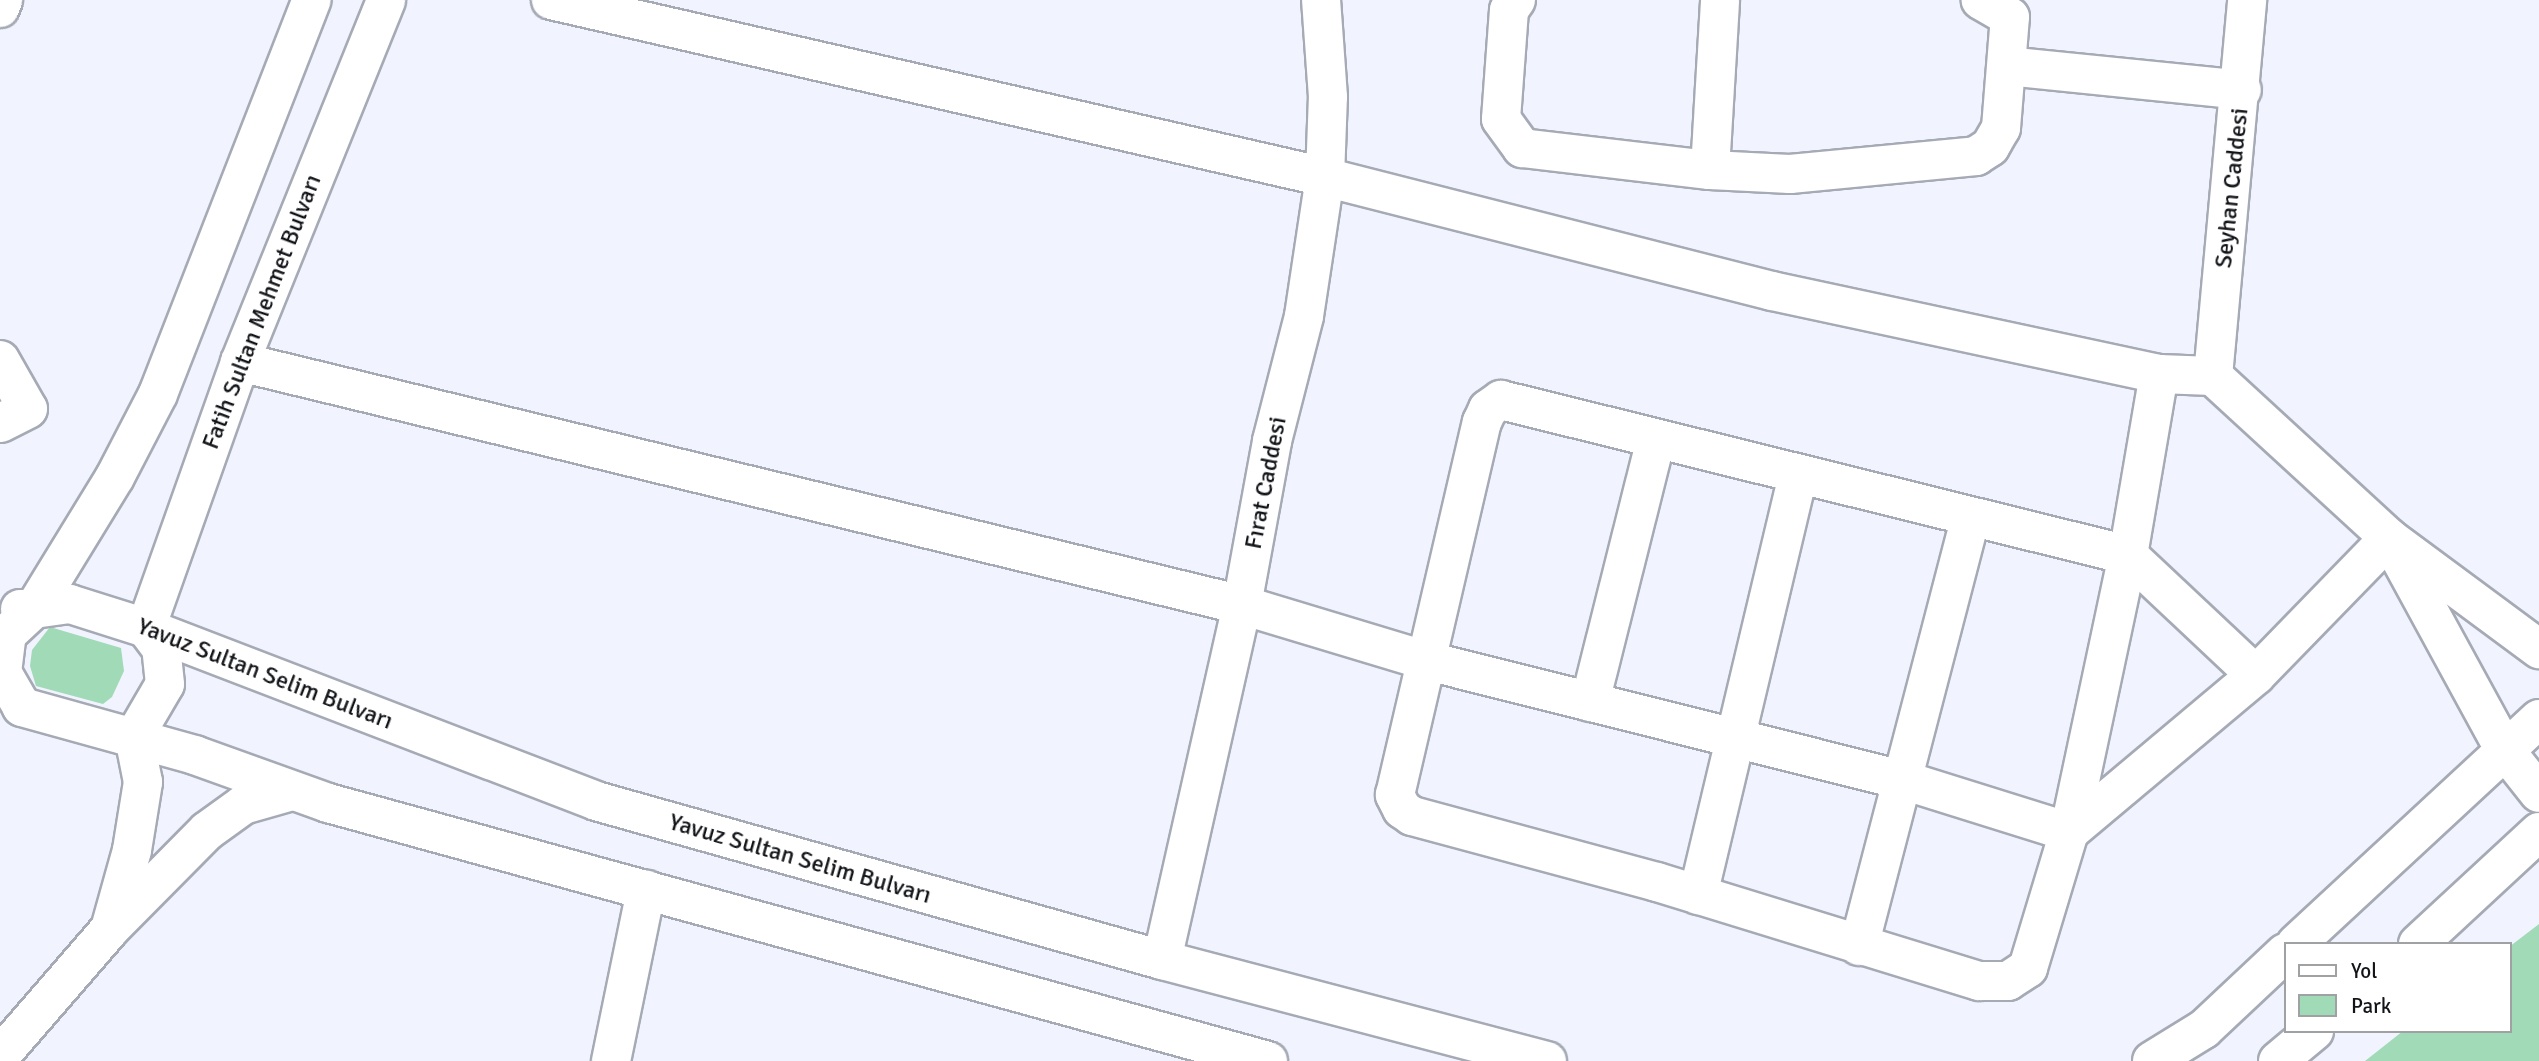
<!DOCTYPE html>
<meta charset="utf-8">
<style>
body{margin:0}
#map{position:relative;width:2539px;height:1061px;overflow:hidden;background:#f1f4fe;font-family:Signika,sans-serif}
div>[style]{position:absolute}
.green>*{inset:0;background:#a1dab7}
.roads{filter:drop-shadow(2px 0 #a5aab5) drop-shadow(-2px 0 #a5aab5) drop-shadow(0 2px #a5aab5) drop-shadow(0 -2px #a5aab5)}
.minor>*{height:38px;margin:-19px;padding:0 19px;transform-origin:19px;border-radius:19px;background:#fff}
.tertiary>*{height:38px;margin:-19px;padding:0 19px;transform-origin:19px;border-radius:19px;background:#fff}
span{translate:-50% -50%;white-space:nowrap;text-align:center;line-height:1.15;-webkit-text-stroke:5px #fff;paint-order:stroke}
.street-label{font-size:24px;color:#121418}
.legend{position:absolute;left:2284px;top:942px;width:228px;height:91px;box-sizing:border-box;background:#fff;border:2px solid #a0a1a3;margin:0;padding:9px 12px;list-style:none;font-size:21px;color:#121418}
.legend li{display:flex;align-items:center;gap:14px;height:35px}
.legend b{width:35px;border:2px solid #a0a1a3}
</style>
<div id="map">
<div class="green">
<div style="clip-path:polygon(50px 627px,121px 648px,124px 671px,112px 697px,103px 704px,36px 686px,30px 666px,32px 650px)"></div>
<div style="clip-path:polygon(2539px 924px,2539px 1061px,2365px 1061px,2403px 1031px,2509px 1031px,2509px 947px)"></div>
</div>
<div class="roads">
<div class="minor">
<div style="left:1516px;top:0;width:12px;rotate:125deg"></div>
<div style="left:1509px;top:10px;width:109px;rotate:94.2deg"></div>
<div style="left:1501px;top:119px;width:36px;rotate:54deg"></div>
<div style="left:1522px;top:148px;width:189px;rotate:6.7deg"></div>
<div style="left:1710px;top:170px;width:80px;rotate:2.9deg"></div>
<div style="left:1790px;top:174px;width:187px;rotate:-5.5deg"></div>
<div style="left:1976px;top:156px;width:17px;rotate:-33deg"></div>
<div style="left:1990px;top:147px;width:22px;rotate:-60deg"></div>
<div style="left:2001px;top:128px;width:111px;rotate:-85.4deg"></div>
<div style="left:2010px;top:17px;width:34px;rotate:-150deg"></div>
<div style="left:0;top:8px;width:9px;rotate:-69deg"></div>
<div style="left:2007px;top:66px;width:236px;rotate:5.8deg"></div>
<div style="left:1710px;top:170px;width:170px;rotate:-86.6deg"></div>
<div style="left:0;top:360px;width:56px;rotate:60.3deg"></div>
<div style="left:28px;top:409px;width:31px;rotate:153deg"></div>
<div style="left:240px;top:362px;width:1031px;rotate:13.63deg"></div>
<div style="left:1242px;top:605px;width:190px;rotate:16.8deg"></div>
<div style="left:1424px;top:660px;width:494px;rotate:14.1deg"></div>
<div style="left:1903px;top:780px;width:174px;rotate:17.4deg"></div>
<div style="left:2069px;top:832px;width:244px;rotate:-40deg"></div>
<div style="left:2256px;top:675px;width:191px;rotate:-45.8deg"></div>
<div style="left:2159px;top:374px;width:184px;rotate:99.7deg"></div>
<div style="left:2128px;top:555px;width:283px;rotate:102deg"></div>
<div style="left:2069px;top:832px;width:142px;rotate:106.8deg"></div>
<div style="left:2028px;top:968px;width:24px;rotate:147deg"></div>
<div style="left:2008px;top:981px;width:29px;rotate:180deg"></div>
<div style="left:1979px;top:981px;width:337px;rotate:-162.9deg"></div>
<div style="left:1657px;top:882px;width:254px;rotate:-164.9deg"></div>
<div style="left:1412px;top:816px;width:12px;rotate:-145deg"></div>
<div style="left:1402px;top:809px;width:16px;rotate:-117deg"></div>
<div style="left:1395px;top:795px;width:383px;rotate:-76.9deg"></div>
<div style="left:1482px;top:422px;width:14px;rotate:-65deg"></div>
<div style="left:1488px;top:409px;width:16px;rotate:-35deg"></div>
<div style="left:1501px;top:400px;width:646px;rotate:13.89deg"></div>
<div style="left:2128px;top:555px;width:175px;rotate:43.2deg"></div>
<div style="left:2213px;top:376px;width:378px;rotate:-84.8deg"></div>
<div style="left:1590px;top:702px;width:270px;rotate:-75.9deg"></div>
<div style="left:1698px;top:895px;width:431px;rotate:-76.6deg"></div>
<div style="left:1859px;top:946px;width:443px;rotate:-75.4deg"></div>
<div style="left:1162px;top:960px;width:364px;rotate:-77.3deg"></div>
<div style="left:1242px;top:605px;width:167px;rotate:-79.6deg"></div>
<div style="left:1272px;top:441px;width:129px;rotate:-75.6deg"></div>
<div style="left:1304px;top:316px;width:141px;rotate:-81.4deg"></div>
<div style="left:1325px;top:177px;width:80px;rotate:-87.9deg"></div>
<div style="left:1328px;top:97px;width:97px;rotate:-94.1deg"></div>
<div style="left:611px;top:1061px;width:175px;rotate:-78.4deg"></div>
</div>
<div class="tertiary">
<div style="left:551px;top:0;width:794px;rotate:12.88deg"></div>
<div style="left:1325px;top:177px;width:461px;rotate:14.3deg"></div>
<div style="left:1772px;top:291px;width:396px;rotate:12.1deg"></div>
<div style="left:2159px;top:374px;width:54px;rotate:2.1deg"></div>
<div style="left:2213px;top:376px;width:239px;rotate:42.6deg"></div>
<div style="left:2389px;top:538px;width:187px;rotate:36.5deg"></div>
<div style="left:2395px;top:549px;width:228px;rotate:61.4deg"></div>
<div style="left:2504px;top:749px;width:56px;rotate:51.5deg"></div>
<div style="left:20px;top:609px;width:14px"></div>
<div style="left:34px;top:609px;width:155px;rotate:-58.5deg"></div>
<div style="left:115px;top:477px;width:93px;rotate:-62.6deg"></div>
<div style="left:158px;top:394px;width:423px;rotate:-68.7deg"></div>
<div style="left:110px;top:929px;width:82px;rotate:-74.4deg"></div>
<div style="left:132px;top:850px;width:69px;rotate:-80.8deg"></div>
<div style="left:143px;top:782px;width:46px;rotate:-101.3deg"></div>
<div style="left:134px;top:737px;width:61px;rotate:-59.7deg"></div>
<div style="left:165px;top:684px;width:36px;rotate:-96deg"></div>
<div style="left:161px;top:648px;width:25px;rotate:-127deg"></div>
<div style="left:146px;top:628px;width:282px;rotate:-70.5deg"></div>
<div style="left:240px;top:362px;width:390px;rotate:-68deg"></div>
<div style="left:2296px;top:944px;width:331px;rotate:-42.8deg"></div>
<div style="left:2418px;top:944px;width:165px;rotate:-42.8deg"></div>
<div style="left:0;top:1056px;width:168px;rotate:-49.1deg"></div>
<div style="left:110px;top:929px;width:138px;rotate:-45.3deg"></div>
<div style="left:207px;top:831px;width:44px;rotate:-35.8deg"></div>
<div style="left:243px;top:805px;width:51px;rotate:-15.9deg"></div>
<div style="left:1268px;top:1061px;width:975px;rotate:-164.65deg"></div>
<div style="left:328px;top:803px;width:141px;rotate:-160.2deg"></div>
<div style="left:195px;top:755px;width:180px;rotate:-164.5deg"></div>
<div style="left:22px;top:707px;width:39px;rotate:-120deg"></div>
<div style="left:2px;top:673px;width:39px;rotate:-83deg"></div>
<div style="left:7px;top:634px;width:37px;rotate:-43deg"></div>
<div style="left:34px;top:609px;width:36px;rotate:-8deg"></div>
<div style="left:70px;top:604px;width:80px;rotate:17.5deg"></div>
<div style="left:146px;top:628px;width:482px;rotate:21deg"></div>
<div style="left:596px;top:801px;width:588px;rotate:15.69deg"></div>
<div style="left:1162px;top:960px;width:398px;rotate:14.7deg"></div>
<div style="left:2152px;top:1061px;width:61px;rotate:-31.6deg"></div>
<div style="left:2204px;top:1029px;width:111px;rotate:-43.2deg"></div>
<div style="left:2278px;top:1061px;width:47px;rotate:-39.8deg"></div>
</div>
</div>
<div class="street-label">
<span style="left:2232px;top:188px;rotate:-84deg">Seyhan Caddesi</span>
<span style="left:262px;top:312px;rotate:-69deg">Fatih Sultan Mehmet Bulvarı</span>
<span style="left:1266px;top:483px;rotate:-79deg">Fırat Caddesi</span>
<span style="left:265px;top:674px;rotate:21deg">Yavuz Sultan Selim Bulvarı</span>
<span style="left:800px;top:859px;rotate:16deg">Yavuz Sultan Selim Bulvarı</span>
</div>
<ul class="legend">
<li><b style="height:9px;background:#fff"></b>Yol</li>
<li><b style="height:19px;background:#a1dab7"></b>Park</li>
</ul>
</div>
